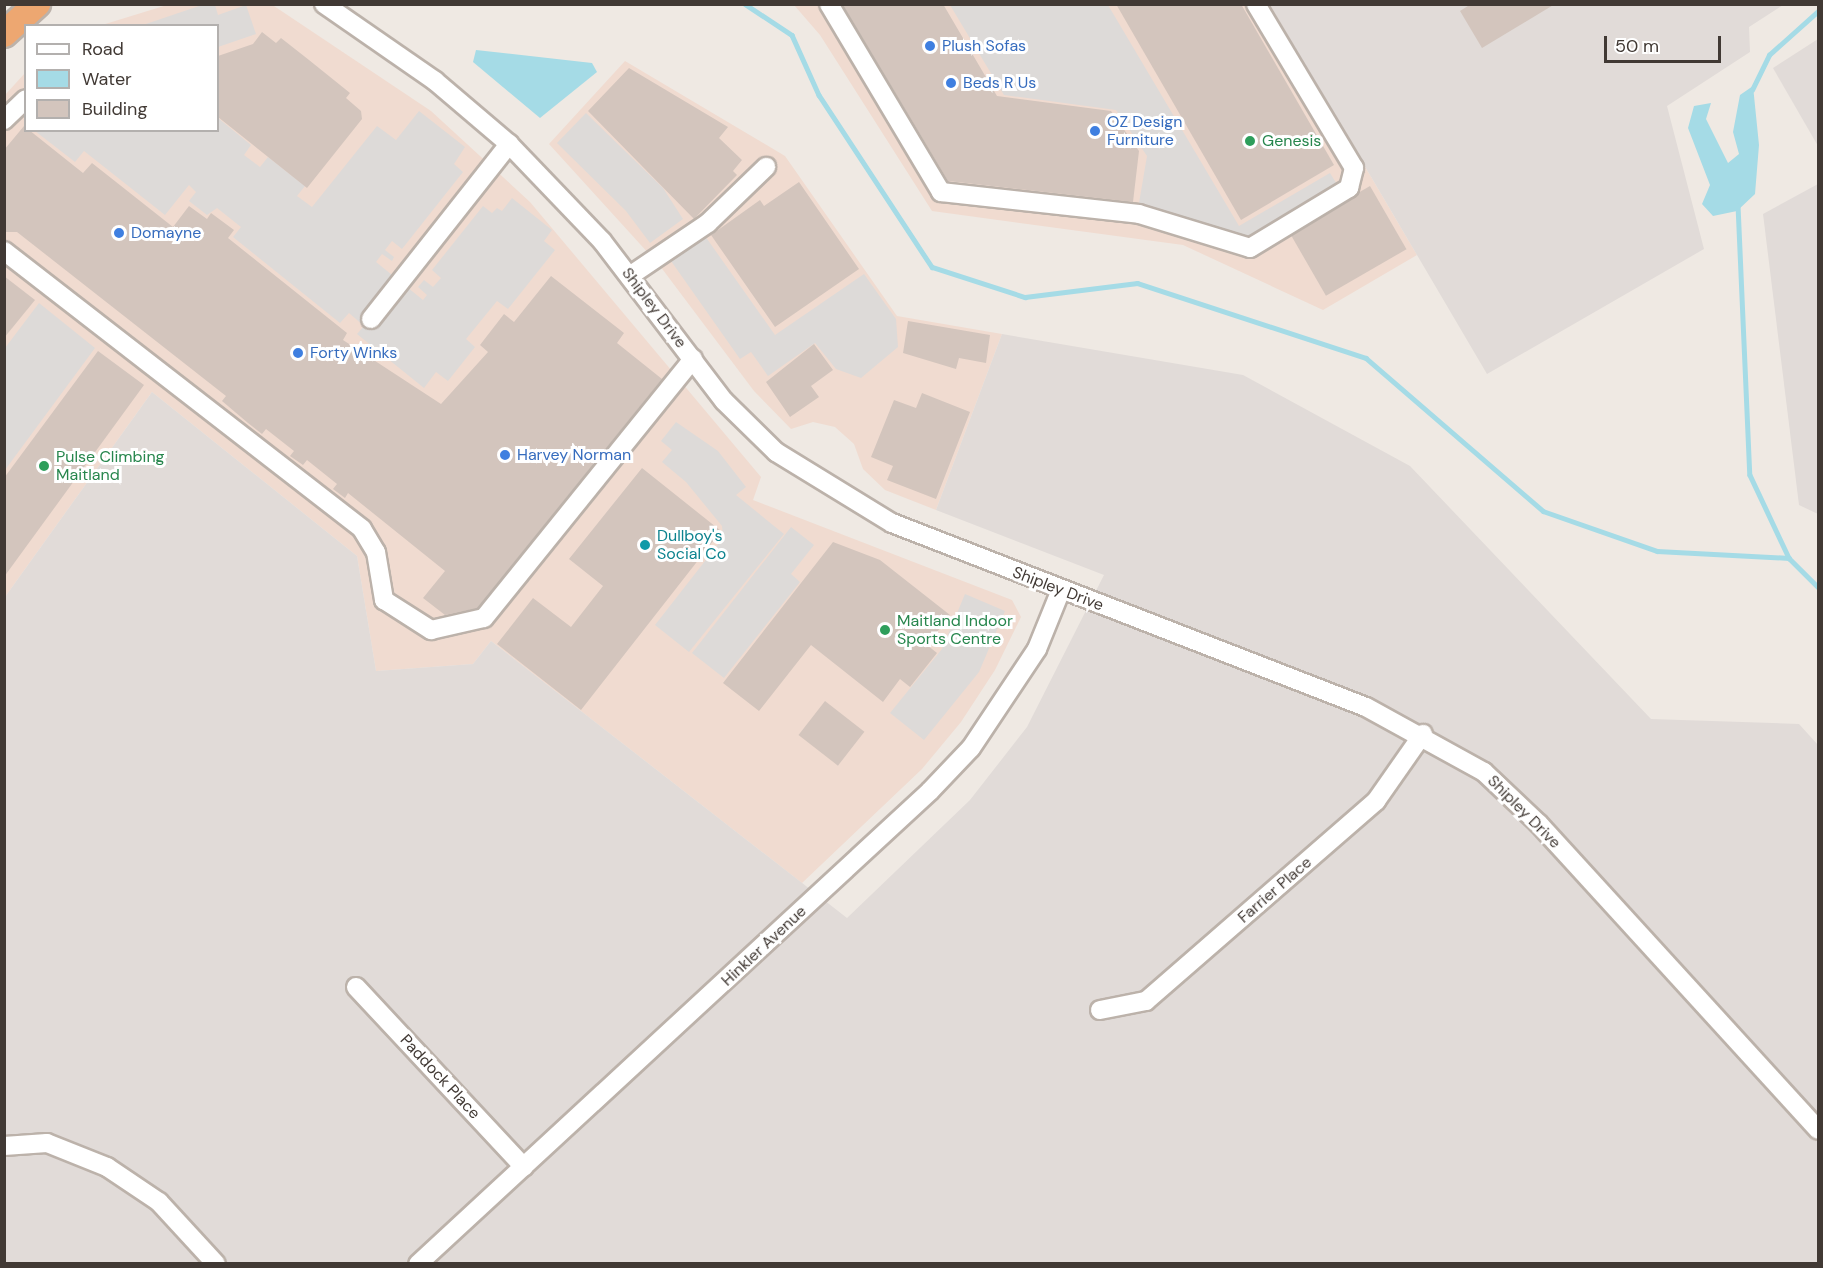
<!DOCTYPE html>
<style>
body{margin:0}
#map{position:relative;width:1823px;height:1268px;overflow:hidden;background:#efe9e3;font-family:"DM Sans",sans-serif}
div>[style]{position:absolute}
.commercial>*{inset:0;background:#f0dbd0}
.industrial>*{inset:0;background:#e1dbd8}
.parking>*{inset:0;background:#dddad8}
.water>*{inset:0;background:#a5dbe6}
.stream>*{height:4.5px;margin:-2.25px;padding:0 2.25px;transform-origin:2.25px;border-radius:2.25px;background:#a5dbe6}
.building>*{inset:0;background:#d3c5bd;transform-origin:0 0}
.roads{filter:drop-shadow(2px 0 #bcb2aa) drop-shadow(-2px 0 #bcb2aa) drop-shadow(0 2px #bcb2aa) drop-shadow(0 -2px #bcb2aa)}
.minor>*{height:18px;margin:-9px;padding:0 9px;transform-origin:9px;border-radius:9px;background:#fff}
.highway>*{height:26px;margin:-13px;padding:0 13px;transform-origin:13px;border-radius:13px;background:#eda771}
.dots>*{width:16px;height:16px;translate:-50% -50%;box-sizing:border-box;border:3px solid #fff;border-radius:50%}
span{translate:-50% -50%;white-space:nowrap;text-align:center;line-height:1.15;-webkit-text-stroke:6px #fff;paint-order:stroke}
.shop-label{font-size:16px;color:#366cbe}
.left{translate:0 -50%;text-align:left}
.leisure-label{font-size:16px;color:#27864d}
.street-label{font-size:16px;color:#413934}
.culture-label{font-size:16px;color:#0d838f}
.frame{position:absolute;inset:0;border:6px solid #413934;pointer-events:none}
.legend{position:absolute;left:24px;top:24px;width:195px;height:108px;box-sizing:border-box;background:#fff;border:2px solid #b3b0ae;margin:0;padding:8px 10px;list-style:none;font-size:18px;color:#413934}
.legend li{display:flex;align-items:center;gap:12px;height:30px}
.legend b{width:30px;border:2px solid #b3b0ae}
.scale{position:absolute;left:1604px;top:36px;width:117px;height:27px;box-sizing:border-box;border:3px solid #413934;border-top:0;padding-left:8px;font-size:18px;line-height:21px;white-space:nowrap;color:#413934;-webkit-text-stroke:4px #fff;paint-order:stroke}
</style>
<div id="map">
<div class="commercial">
<div style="clip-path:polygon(271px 4px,431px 111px,530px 202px,761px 477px,753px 500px,1012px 600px,1021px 617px,995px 670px,961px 722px,922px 769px,802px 883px,491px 641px,473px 664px,376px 671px,357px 556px,152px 392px,5px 597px,5px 95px,25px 73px,26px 130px,218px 130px,218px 26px,102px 25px,167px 5px)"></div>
<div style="clip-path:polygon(794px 5px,1270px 5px,1417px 255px,1323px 310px,1183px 245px,932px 211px,820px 35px)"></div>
<div style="clip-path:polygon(625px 61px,785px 156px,897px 316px,1002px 334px,936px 510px,885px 490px,863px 469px,854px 444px,835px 427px,813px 422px,791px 429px,754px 391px,660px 266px,549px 144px)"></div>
</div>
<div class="industrial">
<div style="clip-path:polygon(1270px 5px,1783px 5px,1749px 27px,1750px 52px,1667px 106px,1704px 249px,1487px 374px)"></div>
<div style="clip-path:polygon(1818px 39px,1818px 146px,1773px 68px)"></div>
<div style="clip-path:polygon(1818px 184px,1818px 514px,1799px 505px,1763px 214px)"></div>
<div style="clip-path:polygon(1002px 334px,1243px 375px,1410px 466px,1651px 719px,1799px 724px,1818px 745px,1818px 1263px,5px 1264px,5px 597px,152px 392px,357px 556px,376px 671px,473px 664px,491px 641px,847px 918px,970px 800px,1027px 727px,1104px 575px,936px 510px)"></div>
</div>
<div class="parking">
<div style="clip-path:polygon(205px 4px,215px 5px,218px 15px,246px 5px,256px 34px,218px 47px,218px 26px,143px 25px)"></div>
<div style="clip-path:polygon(950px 5px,1108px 5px,1239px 226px,1330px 173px,1338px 186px,1244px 241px,1139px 203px,1147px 156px,1116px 110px,1004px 95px)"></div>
<div style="clip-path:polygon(419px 111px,465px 147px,454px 164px,463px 172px,402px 249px,392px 241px,385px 250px,394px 257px,392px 261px,382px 254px,376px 262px,423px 300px,427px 295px,418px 287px,424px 280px,433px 287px,441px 278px,432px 270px,483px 206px,492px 213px,497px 208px,502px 211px,512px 198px,552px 230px,544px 241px,555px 250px,508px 309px,497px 301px,466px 339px,475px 347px,448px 381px,436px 372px,424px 388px,357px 334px,364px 326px,349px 313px,340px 323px,233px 237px,241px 227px,217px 208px,207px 215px,189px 201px,196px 192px,189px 185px,165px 215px,84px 151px,75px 162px,35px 131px,218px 130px,218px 118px,251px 145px,244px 155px,260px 167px,268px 157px,305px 186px,297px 196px,312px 207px,377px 126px,396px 140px)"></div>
<div style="clip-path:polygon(586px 113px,663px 188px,683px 219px,650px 243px,626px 211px,557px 143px)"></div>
<div style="clip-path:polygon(705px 236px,775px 335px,864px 274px,896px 319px,898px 347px,861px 378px,836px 369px,815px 343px,768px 376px,751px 352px,740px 359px,671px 261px)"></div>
<div style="clip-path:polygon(39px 303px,95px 348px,5px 470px,5px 348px)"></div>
<div style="clip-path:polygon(676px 422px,718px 451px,746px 487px,736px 495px,784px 534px,689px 652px,655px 625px,723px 538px,722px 526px,686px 482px,662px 462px,672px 450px,661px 441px)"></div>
<div style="clip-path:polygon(791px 527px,814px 545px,791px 574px,800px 582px,724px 678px,692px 653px)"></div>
<div style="clip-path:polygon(965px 594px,1005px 611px,979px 672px,924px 740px,890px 713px,942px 649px)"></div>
</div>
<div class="water">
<div style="clip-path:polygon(476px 50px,592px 63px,597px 72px,540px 118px,473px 62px)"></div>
<div style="clip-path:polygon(1753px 86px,1759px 145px,1755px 194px,1737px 211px,1713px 216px,1702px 204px,1710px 185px,1688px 128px,1694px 106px,1711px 103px,1706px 119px,1728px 163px,1739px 154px,1733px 132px,1740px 95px)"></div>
</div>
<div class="stream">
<div style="left:745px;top:4px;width:56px;rotate:33.4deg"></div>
<div style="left:792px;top:35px;width:66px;rotate:65.8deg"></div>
<div style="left:819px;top:95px;width:206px;rotate:56.7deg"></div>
<div style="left:932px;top:267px;width:98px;rotate:17.9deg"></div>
<div style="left:1025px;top:297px;width:113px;rotate:-7.1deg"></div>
<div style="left:1137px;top:283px;width:241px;rotate:18.1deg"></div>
<div style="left:1366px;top:358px;width:234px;rotate:40.8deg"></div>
<div style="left:1543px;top:511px;width:121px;rotate:19.3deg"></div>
<div style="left:1657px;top:551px;width:132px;rotate:3deg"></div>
<div style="left:1752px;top:90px;width:39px;rotate:-64deg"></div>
<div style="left:1769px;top:55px;width:66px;rotate:-41.9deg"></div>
<div style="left:1738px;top:205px;width:270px;rotate:87.5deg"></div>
<div style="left:1750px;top:475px;width:92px;rotate:64.8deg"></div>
<div style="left:1789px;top:558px;width:41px;rotate:45deg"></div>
</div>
<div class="building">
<div style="clip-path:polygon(842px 4px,943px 4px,997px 96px,1111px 111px,1139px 151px,1133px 202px,948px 181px)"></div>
<div style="clip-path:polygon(1116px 4px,1241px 4px,1334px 165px,1241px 220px)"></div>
<div style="clip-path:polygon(1471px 4px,1555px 4px,1482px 48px,1460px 11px)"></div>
<div style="clip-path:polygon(262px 32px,276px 43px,281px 38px,309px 60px,350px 93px,346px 98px,361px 111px,362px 119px,307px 188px,218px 117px,218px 56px,253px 44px)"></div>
<div style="clip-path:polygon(629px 68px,728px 127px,719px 138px,742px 160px,733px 171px,737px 175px,694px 219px,588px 111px)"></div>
<div style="clip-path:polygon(24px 126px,83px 173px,92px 163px,173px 227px,189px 206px,207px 219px,211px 213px,234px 230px,228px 238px,347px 333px,343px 340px,441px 404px,488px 352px,480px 345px,504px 314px,514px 322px,551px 276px,624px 333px,617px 343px,662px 379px,478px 608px,445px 615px,423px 598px,445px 571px,348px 493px,345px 498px,333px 489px,337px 484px,307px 460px,303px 465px,290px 456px,294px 451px,266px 429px,262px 434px,248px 423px,222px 401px,226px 396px,17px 232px,4px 232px,4px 150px)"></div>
<div style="clip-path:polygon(799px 182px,859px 269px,775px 327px,711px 235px,760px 200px,764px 206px)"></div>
<div style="left:1370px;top:186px;width:73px;height:93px;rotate:60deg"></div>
<div style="clip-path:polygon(4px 276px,35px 300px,4px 338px)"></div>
<div style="clip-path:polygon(908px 321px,990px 335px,986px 363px,959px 358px,956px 369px,903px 353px)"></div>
<div style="clip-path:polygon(814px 344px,833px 370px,811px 386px,819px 397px,790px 417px,766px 382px)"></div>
<div style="clip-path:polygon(98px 351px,144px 385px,4px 577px,4px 478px)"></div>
<div style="clip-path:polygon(922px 393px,970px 412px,936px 499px,887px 480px,893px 466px,871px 457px,894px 400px,916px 408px)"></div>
<div style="clip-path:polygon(642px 468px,721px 531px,581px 710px,497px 644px,533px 598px,571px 627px,603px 586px,569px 559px)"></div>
<div style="clip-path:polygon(833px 542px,880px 560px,950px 615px,927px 645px,937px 653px,910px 687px,900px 679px,883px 702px,811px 645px,759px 711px,723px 683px)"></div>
<div style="left:825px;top:701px;width:50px;height:43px;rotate:38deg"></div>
</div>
<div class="roads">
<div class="minor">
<div style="left:324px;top:4px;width:135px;rotate:34.7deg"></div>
<div style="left:435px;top:81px;width:97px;rotate:40.4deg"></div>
<div style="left:509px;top:144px;width:134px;rotate:46.2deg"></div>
<div style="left:602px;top:241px;width:201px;rotate:52.7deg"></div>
<div style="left:724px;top:401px;width:73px;rotate:44.4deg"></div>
<div style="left:776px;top:452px;width:136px;rotate:31.5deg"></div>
<div style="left:892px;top:523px;width:508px;rotate:21.22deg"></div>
<div style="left:1366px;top:707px;width:135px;rotate:28.8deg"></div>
<div style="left:1484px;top:772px;width:76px;rotate:43.4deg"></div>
<div style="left:1539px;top:824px;width:414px;rotate:47.6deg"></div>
<div style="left:829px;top:4px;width:219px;rotate:59.2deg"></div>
<div style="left:941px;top:192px;width:199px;rotate:6.3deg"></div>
<div style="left:1139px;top:214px;width:116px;rotate:17deg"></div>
<div style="left:1250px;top:248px;width:116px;rotate:-31.2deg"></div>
<div style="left:1349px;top:188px;width:21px;rotate:-76deg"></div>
<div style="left:1354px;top:168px;width:191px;rotate:-120.9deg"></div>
<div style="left:4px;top:120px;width:30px;rotate:-44deg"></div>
<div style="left:4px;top:251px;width:453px;rotate:37.8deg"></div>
<div style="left:362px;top:529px;width:27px;rotate:59deg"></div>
<div style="left:376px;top:552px;width:49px;rotate:80.5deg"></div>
<div style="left:384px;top:600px;width:56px;rotate:32.6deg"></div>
<div style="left:431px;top:630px;width:54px;rotate:-12.8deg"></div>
<div style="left:484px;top:618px;width:333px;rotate:-51.1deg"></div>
<div style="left:631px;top:275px;width:93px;rotate:-34deg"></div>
<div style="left:708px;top:223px;width:81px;rotate:-44deg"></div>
<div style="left:371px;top:319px;width:223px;rotate:-51.7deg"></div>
<div style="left:356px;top:987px;width:246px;rotate:47deg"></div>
<div style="left:1100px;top:1010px;width:47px;rotate:-11.1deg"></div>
<div style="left:1146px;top:1001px;width:305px;rotate:-41deg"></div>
<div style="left:1376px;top:801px;width:82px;rotate:-55deg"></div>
<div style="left:4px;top:1146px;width:43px;rotate:-4deg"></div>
<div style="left:47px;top:1143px;width:65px;rotate:21.8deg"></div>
<div style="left:107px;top:1167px;width:63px;rotate:33.9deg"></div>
<div style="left:159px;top:1202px;width:84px;rotate:47.4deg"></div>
<div style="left:418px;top:1264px;width:697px;rotate:-42.73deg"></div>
<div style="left:930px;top:791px;width:59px;rotate:-46.4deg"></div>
<div style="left:971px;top:748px;width:119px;rotate:-56.3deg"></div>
<div style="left:1037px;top:649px;width:64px;rotate:-67.9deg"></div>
</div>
<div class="highway">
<div style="left:4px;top:34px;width:45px;rotate:-42.3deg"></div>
</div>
</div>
<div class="dots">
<div style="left:930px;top:46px;background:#3f7fe0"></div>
<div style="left:951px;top:83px;background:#3f7fe0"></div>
<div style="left:1095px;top:131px;background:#3f7fe0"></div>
<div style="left:1250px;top:141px;background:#2e9e5b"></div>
<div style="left:119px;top:233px;background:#3f7fe0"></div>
<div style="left:298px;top:353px;background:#3f7fe0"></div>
<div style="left:505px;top:455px;background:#3f7fe0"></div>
<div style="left:44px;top:466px;background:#2e9e5b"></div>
<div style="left:645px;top:545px;background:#0f9aa8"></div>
<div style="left:885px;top:630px;background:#2e9e5b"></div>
</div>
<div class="shop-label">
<span class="left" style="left:942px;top:46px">Plush Sofas</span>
<span class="left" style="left:963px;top:83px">Beds R Us</span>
<span class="left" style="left:1107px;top:131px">OZ Design<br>Furniture</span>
<span class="left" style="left:131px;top:233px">Domayne</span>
<span class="left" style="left:310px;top:353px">Forty Winks</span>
<span class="left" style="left:517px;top:455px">Harvey Norman</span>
</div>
<div class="leisure-label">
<span class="left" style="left:1262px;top:141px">Genesis</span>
<span class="left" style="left:56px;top:466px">Pulse Climbing<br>Maitland</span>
<span class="left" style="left:897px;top:630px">Maitland Indoor<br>Sports Centre</span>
</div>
<div class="street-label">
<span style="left:654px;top:308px;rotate:53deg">Shipley Drive</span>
<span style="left:1058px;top:589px;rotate:21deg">Shipley Drive</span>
<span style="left:1524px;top:812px;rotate:45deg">Shipley Drive</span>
<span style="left:1275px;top:890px;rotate:-41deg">Farrier Place</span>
<span style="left:764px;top:946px;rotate:-43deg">Hinkler Avenue</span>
<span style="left:440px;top:1077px;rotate:47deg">Paddock Place</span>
</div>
<div class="culture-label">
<span class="left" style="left:657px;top:545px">Dullboy's<br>Social Co</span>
</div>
<div class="frame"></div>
<ul class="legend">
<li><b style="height:8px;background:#fff"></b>Road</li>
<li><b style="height:16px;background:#a5dbe6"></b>Water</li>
<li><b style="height:16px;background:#d3c5bd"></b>Building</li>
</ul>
<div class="scale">50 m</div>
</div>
